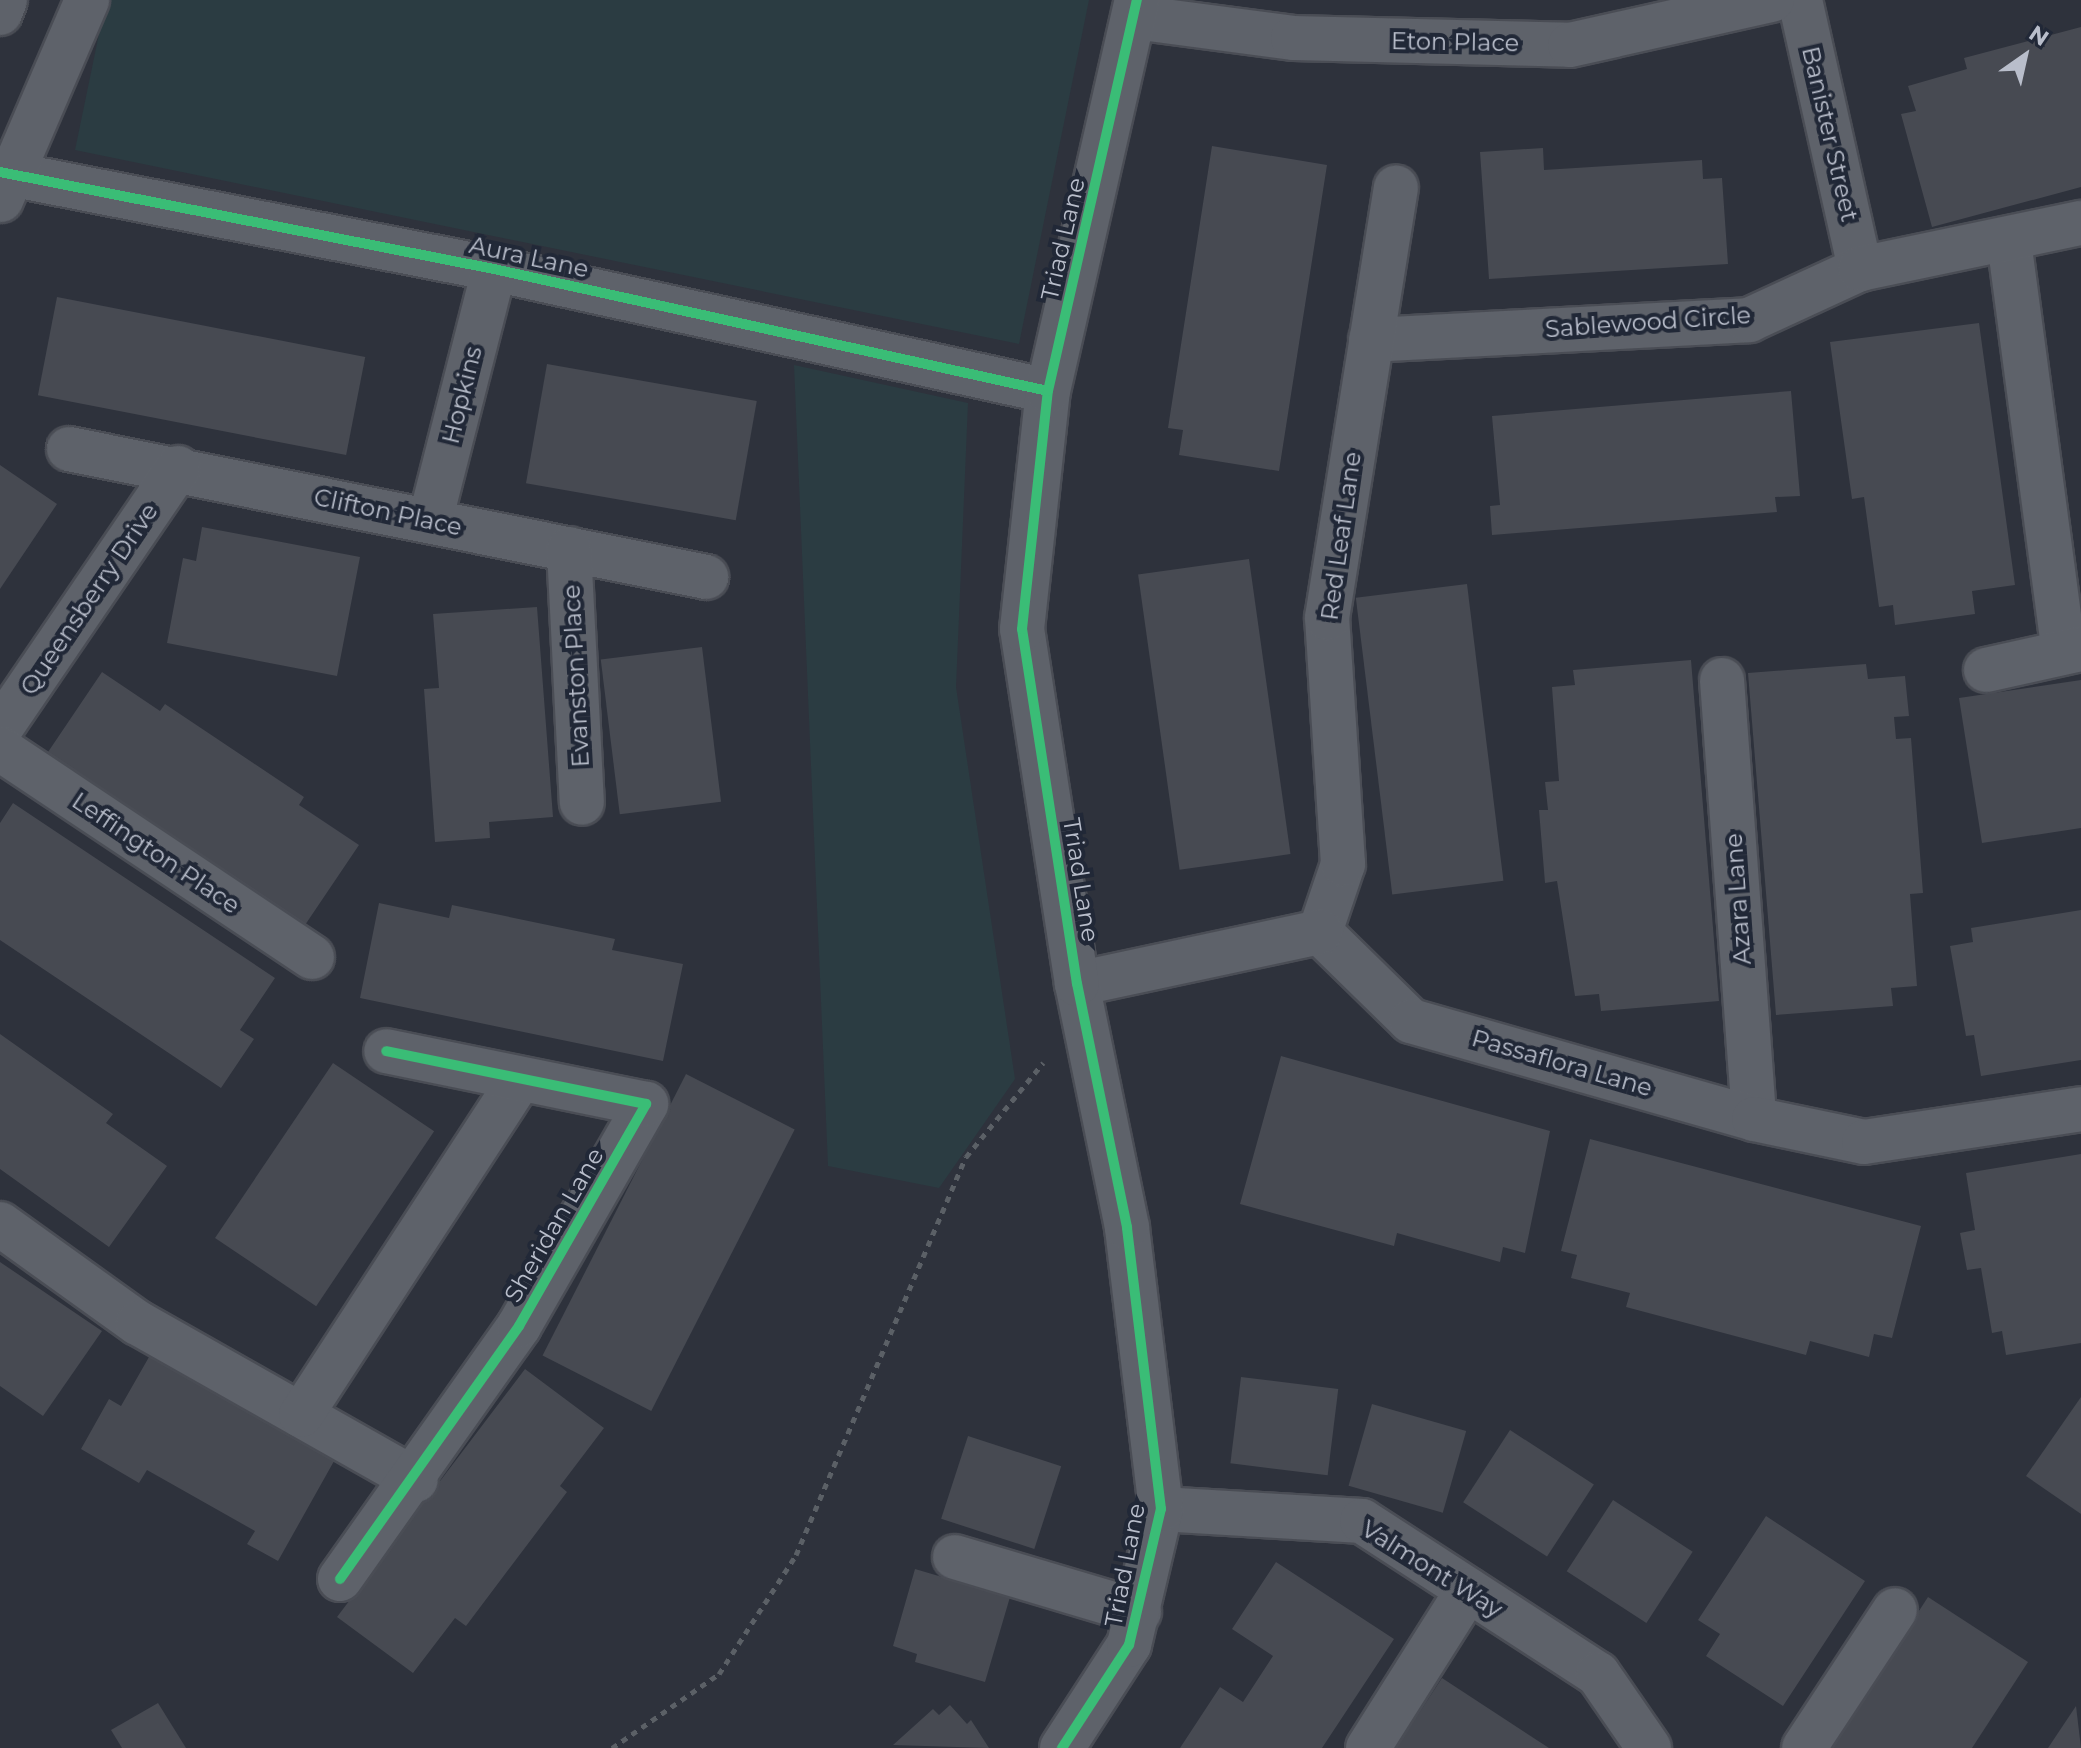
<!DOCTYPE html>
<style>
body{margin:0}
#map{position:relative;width:2081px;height:1748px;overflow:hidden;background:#2e323c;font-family:Montserrat,sans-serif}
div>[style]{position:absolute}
.green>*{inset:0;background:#2b3c42}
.building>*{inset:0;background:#474a52;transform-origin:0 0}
.path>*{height:5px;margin-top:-2.5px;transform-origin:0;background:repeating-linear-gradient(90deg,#5b6066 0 6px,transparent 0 12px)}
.roads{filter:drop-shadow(2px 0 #4a4d55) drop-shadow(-2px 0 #4a4d55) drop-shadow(0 2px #4a4d55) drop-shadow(0 -2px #4a4d55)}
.minor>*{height:44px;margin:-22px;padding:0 22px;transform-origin:22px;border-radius:22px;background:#5e626a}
.cycleway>*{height:10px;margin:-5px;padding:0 5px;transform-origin:5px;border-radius:5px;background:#3abd76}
span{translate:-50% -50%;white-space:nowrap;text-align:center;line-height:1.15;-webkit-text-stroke:8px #212837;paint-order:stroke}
.street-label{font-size:24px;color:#b9becb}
.north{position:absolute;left:1985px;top:16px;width:80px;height:80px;-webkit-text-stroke:6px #212837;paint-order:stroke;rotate:34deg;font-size:22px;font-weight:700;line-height:32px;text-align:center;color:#b9becb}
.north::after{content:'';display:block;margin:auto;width:28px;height:36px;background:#b9becb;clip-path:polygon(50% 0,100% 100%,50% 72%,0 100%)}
</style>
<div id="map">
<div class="green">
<div style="clip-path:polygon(106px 0,1089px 0,1019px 344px,75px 150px)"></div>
<div style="clip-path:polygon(794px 365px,968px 403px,956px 687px,1015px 1079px,939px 1188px,828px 1166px)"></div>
</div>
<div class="building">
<div style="clip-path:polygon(2081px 27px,2081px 187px,1932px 227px,1901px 114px,1916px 111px,1908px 86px,1967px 69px,1964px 58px)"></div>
<div style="clip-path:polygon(1212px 146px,1327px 165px,1279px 471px,1179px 455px,1183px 430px,1168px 428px)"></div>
<div style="clip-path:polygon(1543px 148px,1544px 170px,1702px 160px,1703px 179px,1722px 178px,1728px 264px,1489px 279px,1480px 152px)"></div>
<div style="left:57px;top:297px;width:314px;height:100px;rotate:11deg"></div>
<div style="clip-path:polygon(1979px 323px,2015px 585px,1972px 591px,1975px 614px,1895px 625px,1893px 605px,1879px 607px,1864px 497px,1852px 499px,1830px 342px)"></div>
<div style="left:547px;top:364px;width:213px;height:121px;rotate:10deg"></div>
<div style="clip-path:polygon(1791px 391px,1800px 496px,1775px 497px,1777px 512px,1492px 535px,1490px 506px,1500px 505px,1492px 416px)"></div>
<div style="clip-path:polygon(0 465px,57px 504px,0 589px)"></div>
<div style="clip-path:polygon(202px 527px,360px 557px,337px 676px,167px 643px,183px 558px,196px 561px)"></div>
<div style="left:1249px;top:559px;width:298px;height:112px;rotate:82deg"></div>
<div style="left:1467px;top:584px;width:299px;height:112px;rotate:83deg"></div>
<div style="clip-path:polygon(537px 607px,553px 817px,489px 822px,490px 838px,435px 842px,424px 689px,439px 688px,433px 614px)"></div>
<div style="left:702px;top:647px;width:156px;height:102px;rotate:83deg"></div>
<div style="clip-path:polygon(1691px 660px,1719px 1001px,1601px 1011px,1599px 994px,1575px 996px,1557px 881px,1545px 883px,1539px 810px,1548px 810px,1545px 782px,1559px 781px,1552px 687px,1575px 685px,1573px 670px)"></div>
<div style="clip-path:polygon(1866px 664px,1868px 679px,1905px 676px,1909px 716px,1894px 717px,1896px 739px,1911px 738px,1923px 893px,1910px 894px,1917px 986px,1891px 988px,1893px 1006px,1776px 1015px,1748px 673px)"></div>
<div style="clip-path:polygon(102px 672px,160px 711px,165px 704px,304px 797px,299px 805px,359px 845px,303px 928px,46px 755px)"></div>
<div style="clip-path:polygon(2081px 680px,2081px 828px,1982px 843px,1959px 698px)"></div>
<div style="clip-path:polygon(13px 803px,275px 978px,240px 1030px,254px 1039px,221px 1088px,0 940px,0 823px)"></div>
<div style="clip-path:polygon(379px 903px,449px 918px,452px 905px,615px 939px,612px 950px,683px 964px,663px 1061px,360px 998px)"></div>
<div style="clip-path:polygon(2081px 910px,2081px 1060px,1981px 1076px,1974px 1035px,1966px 1036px,1950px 946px,1973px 942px,1971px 928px)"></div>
<div style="clip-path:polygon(0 1034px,113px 1114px,106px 1123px,167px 1166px,109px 1247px,0 1169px)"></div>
<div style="clip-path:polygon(1281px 1056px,1550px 1131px,1525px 1253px,1503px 1247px,1500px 1262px,1397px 1233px,1394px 1246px,1240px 1204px)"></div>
<div style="left:333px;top:1063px;width:122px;height:211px;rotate:34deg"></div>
<div style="left:686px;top:1074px;width:122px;height:316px;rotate:27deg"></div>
<div style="clip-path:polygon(1590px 1139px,1921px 1226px,1892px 1338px,1874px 1334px,1869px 1357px,1810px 1341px,1806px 1355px,1626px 1307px,1630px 1293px,1571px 1278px,1577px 1255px,1561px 1251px)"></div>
<div style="clip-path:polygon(2081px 1154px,2081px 1343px,2006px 1355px,2002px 1331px,1992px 1333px,1981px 1268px,1967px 1270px,1960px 1233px,1975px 1230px,1966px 1173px)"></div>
<div style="clip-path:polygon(0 1262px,102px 1331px,43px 1416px,0 1386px)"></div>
<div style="clip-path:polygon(153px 1350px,338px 1454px,278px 1561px,247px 1544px,255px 1531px,147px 1470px,139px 1483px,81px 1449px,109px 1399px,121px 1406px)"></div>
<div style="clip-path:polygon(525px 1369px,604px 1428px,560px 1486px,567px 1492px,466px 1626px,455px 1618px,413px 1673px,337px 1617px)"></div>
<div style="left:1241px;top:1377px;width:98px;height:87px;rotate:7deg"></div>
<div style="clip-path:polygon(2081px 1397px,2081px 1514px,2026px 1476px)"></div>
<div style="left:1372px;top:1404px;width:98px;height:85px;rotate:16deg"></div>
<div style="left:1510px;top:1430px;width:100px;height:86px;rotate:33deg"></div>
<div style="left:968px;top:1436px;width:98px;height:87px;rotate:18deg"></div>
<div style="left:1613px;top:1500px;width:95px;height:85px;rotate:33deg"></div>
<div style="clip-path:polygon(1766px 1516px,1865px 1581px,1783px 1706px,1706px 1656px,1720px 1634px,1698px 1620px)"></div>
<div style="clip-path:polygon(1276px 1562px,1394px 1639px,1322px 1748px,1180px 1748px,1220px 1687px,1243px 1702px,1273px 1656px,1232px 1629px)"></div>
<div style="clip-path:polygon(915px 1569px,1010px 1597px,985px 1682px,915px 1662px,917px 1654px,893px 1646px)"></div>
<div style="clip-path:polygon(1928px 1597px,2028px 1662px,1972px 1748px,1830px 1748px)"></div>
<div style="clip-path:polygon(1442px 1678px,1549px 1748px,1396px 1748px)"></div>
<div style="clip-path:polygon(158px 1703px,186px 1748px,122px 1748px,111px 1730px)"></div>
<div style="clip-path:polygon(950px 1705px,967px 1724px,971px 1720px,989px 1748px,893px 1745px,933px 1709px,939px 1715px)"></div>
<div style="clip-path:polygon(2076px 1706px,2081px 1748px,2048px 1748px)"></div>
</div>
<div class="path">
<div style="left:612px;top:1748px;width:130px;rotate:-34.7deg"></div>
<div style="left:719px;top:1674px;width:142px;rotate:-57.1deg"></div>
<div style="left:796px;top:1555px;width:433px;rotate:-66.9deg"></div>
<div style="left:966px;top:1157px;width:122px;rotate:-50.7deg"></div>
</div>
<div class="roads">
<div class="minor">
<div style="left:1800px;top:0;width:276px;rotate:77.4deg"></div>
<div style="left:0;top:13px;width:14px;rotate:-69deg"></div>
<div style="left:1134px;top:17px;width:160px;rotate:7.5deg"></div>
<div style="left:1293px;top:38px;width:277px;rotate:1.4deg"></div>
<div style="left:1570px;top:45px;width:207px;rotate:-12.6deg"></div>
<div style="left:0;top:172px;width:503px;rotate:11.11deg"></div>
<div style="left:494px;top:269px;width:567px;rotate:12.42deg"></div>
<div style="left:1px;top:200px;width:218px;rotate:-66.7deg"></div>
<div style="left:2009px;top:241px;width:414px;rotate:82.4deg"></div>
<div style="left:1371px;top:340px;width:379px;rotate:-3deg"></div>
<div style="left:1749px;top:320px;width:122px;rotate:-24.7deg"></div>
<div style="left:1860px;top:269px;width:226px;rotate:-11.8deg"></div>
<div style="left:69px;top:449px;width:650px;rotate:11.36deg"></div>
<div style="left:430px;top:521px;width:260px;rotate:-75.7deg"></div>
<div style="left:569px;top:549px;width:254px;rotate:87.1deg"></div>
<div style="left:1986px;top:670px;width:97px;rotate:-12.5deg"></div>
<div style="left:1722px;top:680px;width:440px;rotate:85.8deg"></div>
<div style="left:0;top:729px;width:316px;rotate:-55.7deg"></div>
<div style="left:0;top:749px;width:375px;rotate:33.7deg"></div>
<div style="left:1320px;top:932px;width:127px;rotate:44.4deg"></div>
<div style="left:1411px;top:1021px;width:357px;rotate:15.9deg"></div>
<div style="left:1754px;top:1119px;width:112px;rotate:11.8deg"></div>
<div style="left:1864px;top:1142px;width:219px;rotate:-8.6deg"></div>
<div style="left:1320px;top:932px;width:72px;rotate:-71.3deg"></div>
<div style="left:1343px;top:864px;width:247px;rotate:-93.7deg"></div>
<div style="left:1327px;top:618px;width:436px;rotate:-80.9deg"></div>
<div style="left:1077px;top:984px;width:249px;rotate:-12.1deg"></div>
<div style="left:0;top:1224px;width:170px;rotate:35.7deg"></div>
<div style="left:138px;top:1323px;width:319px;rotate:29.5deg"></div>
<div style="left:301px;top:1415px;width:401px;rotate:-56.9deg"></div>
<div style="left:1161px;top:1509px;width:201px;rotate:3.4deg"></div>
<div style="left:1362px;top:1521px;width:281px;rotate:33deg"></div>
<div style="left:1598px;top:1674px;width:90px;rotate:55.4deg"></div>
<div style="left:955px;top:1557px;width:192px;rotate:16.6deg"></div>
<div style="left:340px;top:1579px;width:310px;rotate:-54.7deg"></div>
<div style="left:519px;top:1326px;width:256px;rotate:-60.2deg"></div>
<div style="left:646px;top:1104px;width:265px;rotate:-168.5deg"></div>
<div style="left:1062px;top:1748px;width:123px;rotate:-57deg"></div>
<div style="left:1129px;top:1645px;width:140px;rotate:-76.8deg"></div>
<div style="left:1161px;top:1509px;width:284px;rotate:-96.9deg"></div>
<div style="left:1127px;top:1227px;width:248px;rotate:-101.6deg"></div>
<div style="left:1077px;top:984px;width:359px;rotate:-98.8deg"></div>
<div style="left:1022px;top:629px;width:239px;rotate:-83.8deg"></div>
<div style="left:1048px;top:391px;width:401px;rotate:-77.2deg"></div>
<div style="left:1368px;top:1748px;width:187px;rotate:-57.7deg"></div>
<div style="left:1804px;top:1748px;width:165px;rotate:-56.6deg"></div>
</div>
</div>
<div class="cycleway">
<div style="left:0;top:172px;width:503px;rotate:11.11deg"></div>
<div style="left:494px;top:269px;width:567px;rotate:12.42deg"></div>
<div style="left:340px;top:1579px;width:310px;rotate:-54.7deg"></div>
<div style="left:519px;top:1326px;width:256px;rotate:-60.2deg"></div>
<div style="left:646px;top:1104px;width:265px;rotate:-168.5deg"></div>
<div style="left:1062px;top:1748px;width:123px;rotate:-57deg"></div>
<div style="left:1129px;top:1645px;width:140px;rotate:-76.8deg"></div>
<div style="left:1161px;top:1509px;width:284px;rotate:-96.9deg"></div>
<div style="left:1127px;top:1227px;width:248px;rotate:-101.6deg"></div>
<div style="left:1077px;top:984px;width:359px;rotate:-98.8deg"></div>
<div style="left:1022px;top:629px;width:239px;rotate:-83.8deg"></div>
<div style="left:1048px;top:391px;width:401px;rotate:-77.2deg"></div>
</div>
<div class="street-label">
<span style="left:1455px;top:42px;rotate:1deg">Eton Place</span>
<span style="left:1830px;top:134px;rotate:77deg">Banister Street</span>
<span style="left:1063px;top:239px;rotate:-77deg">Triad Lane</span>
<span style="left:529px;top:257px;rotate:12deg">Aura Lane</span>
<span style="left:1648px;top:322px;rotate:-4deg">Sablewood Circle</span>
<span style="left:462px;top:395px;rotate:-76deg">Hopkins</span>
<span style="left:388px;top:512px;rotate:12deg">Clifton Place</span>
<span style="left:1341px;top:536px;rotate:-82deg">Red Leaf Lane</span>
<span style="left:89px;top:599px;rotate:-56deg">Queensberry Drive</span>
<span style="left:576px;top:676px;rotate:-93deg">Evanston Place</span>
<span style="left:156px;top:853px;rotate:34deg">Leffington Place</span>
<span style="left:1081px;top:880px;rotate:81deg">Triad Lane</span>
<span style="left:1738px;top:899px;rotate:-94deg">Azara Lane</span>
<span style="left:1562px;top:1063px;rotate:16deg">Passaflora Lane</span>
<span style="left:554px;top:1225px;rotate:-60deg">Sheridan Lane</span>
<span style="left:1125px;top:1565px;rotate:-79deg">Triad Lane</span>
<span style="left:1432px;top:1569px;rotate:32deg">Valmont Way</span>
</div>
<div class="north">N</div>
</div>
